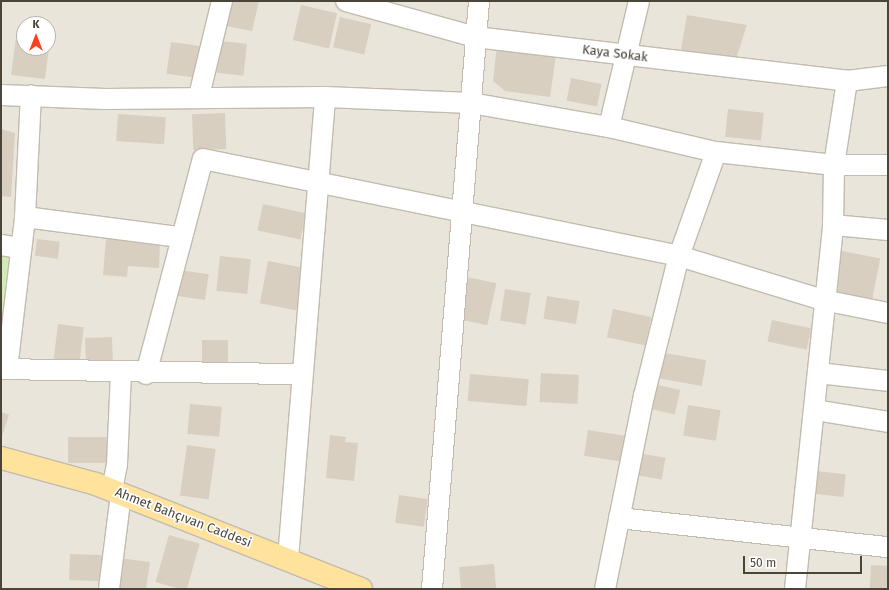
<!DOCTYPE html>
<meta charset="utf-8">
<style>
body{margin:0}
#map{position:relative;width:889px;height:590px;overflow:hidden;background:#f6f3ec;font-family:"Fira Sans",sans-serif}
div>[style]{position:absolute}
.residential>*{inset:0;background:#eae5da}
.green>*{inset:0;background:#d2eab5}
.building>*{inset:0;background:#d8cfc1;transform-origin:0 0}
.roads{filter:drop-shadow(1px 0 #c2bbae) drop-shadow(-1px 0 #c2bbae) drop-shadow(0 1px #c2bbae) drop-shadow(0 -1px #c2bbae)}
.minor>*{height:20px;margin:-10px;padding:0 10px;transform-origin:10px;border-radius:10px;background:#fff}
.major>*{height:22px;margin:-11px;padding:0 11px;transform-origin:11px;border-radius:11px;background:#ffe39c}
span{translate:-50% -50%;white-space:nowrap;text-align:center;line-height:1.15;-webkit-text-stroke:3px #fff;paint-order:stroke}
.street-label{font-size:13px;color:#4b4439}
.frame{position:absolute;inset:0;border:2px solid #4b4439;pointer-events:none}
.north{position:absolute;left:16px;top:16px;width:40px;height:40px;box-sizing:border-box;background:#fff;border:1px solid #b7b4b0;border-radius:50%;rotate:0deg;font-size:11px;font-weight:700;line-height:16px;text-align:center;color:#4b4439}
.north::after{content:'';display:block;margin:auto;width:14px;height:18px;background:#fc3f1d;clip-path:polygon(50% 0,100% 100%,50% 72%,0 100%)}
.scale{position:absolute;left:743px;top:556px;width:119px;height:18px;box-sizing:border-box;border:2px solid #4b4439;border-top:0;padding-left:5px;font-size:12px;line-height:14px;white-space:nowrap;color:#4b4439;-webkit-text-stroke:3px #fff;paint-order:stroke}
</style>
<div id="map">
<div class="residential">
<div style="clip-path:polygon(evenodd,1px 1px,888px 1px,888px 589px,1px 589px,1px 1px,24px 24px,48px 24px,48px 48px,24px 48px,24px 24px)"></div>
</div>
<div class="green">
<div style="clip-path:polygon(1px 255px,8px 256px,11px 260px,1px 353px)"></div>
</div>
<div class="building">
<div style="clip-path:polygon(231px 1px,259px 1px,252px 31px,226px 26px)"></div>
<div style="left:301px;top:5px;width:37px;height:36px;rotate:13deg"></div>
<div style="clip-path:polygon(687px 15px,747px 25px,735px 62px,680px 55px)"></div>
<div style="left:340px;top:17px;width:32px;height:31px;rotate:13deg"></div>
<div style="clip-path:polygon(17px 30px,24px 31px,24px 48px,49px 48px,45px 79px,11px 75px)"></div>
<div style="left:220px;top:41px;width:27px;height:32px;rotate:6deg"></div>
<div style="left:171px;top:42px;width:29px;height:32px;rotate:8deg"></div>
<div style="clip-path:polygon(497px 45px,556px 55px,550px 97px,505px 91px,493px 81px)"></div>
<div style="left:571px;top:78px;width:31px;height:23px;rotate:11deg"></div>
<div style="left:728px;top:109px;width:36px;height:28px;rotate:6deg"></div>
<div style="left:225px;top:113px;width:36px;height:33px;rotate:88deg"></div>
<div style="left:118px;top:114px;width:48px;height:27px;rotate:4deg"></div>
<div style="clip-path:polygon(1px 129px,15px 133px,11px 197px,1px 196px)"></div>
<div style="left:263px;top:204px;width:44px;height:27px;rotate:12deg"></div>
<div style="clip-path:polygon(106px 237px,160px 242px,159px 268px,128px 266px,127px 277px,103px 275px)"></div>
<div style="left:37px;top:239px;width:23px;height:17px;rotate:7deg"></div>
<div style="left:837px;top:250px;width:44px;height:42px;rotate:11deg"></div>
<div style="left:220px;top:256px;width:31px;height:35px;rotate:6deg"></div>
<div style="left:268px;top:261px;width:38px;height:43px;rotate:11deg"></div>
<div style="left:179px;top:270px;width:30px;height:26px;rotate:8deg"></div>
<div style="left:467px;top:277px;width:30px;height:43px;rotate:12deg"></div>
<div style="left:505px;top:289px;width:26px;height:32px;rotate:9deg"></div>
<div style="left:547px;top:296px;width:33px;height:23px;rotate:9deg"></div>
<div style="left:613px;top:309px;width:39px;height:29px;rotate:12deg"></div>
<div style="left:772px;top:320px;width:40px;height:22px;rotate:12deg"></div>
<div style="left:58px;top:324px;width:26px;height:37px;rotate:7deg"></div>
<div style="left:112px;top:337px;width:26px;height:27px;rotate:88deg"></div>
<div style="left:228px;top:340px;width:26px;height:26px;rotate:90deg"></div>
<div style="left:659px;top:352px;width:48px;height:26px;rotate:10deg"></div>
<div style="left:541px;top:373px;width:38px;height:29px;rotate:3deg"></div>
<div style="left:470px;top:374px;width:59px;height:27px;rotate:5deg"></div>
<div style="left:654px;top:384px;width:27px;height:25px;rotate:13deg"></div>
<div style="left:190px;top:404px;width:32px;height:30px;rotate:5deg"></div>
<div style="left:688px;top:405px;width:33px;height:31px;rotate:9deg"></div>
<div style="clip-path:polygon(1px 412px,9px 415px,1px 439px)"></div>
<div style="left:588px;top:430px;width:37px;height:26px;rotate:9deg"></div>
<div style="clip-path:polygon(330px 435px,346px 437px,345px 442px,358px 443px,354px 481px,326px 478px)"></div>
<div style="left:68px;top:437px;width:39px;height:26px"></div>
<div style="left:187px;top:445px;width:29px;height:51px;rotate:8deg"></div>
<div style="left:638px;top:453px;width:28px;height:22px;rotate:10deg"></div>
<div style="left:816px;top:471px;width:30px;height:23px;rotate:6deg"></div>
<div style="left:399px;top:495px;width:29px;height:28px;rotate:8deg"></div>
<div style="left:169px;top:535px;width:32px;height:49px;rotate:16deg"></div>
<div style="left:70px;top:554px;width:36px;height:26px;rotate:2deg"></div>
<div style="clip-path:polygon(119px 558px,150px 562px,146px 589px,114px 589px)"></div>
<div style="left:494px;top:564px;width:25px;height:35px;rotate:85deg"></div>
<div style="left:871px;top:565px;width:17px;height:24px;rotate:3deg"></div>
</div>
<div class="roads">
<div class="minor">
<div style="left:346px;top:1px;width:134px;rotate:15.6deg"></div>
<div style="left:475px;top:37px;width:375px;rotate:6.7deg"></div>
<div style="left:847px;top:81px;width:41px;rotate:-7deg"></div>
<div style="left:1px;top:95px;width:104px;rotate:2.2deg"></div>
<div style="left:105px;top:99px;width:220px;rotate:-0.5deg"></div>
<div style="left:325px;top:97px;width:146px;rotate:2.4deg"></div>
<div style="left:471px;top:103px;width:140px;rotate:9.9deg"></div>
<div style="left:609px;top:127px;width:110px;rotate:13.2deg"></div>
<div style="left:716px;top:152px;width:119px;rotate:6.3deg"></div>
<div style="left:834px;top:165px;width:54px"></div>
<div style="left:199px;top:96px;width:98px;rotate:-76.4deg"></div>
<div style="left:609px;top:127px;width:130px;rotate:-76.6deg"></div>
<div style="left:25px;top:217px;width:156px;rotate:7.4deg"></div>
<div style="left:833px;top:225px;width:55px;rotate:5.2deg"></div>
<div style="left:1px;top:245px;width:20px;rotate:9deg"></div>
<div style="left:1px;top:369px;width:300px;rotate:1deg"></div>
<div style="left:7px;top:369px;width:153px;rotate:-83.2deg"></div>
<div style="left:25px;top:217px;width:122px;rotate:-87.2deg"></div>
<div style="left:818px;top:373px;width:70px;rotate:6.5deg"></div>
<div style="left:146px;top:374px;width:222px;rotate:-75.2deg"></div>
<div style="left:203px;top:159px;width:486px;rotate:11.5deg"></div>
<div style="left:679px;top:256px;width:151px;rotate:17deg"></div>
<div style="left:823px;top:300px;width:66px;rotate:11.3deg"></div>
<div style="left:815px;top:410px;width:74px;rotate:9.3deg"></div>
<div style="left:112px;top:490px;width:26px;rotate:-79deg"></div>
<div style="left:117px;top:464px;width:91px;rotate:-87.5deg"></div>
<div style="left:619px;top:518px;width:271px;rotate:6.2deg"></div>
<div style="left:288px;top:559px;width:463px;rotate:-85.4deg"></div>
<div style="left:109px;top:589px;width:96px;rotate:-82.8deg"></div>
<div style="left:432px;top:589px;width:590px;rotate:-85.43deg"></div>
<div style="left:605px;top:589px;width:197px;rotate:-78.6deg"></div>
<div style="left:644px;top:396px;width:144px;rotate:-76deg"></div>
<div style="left:679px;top:256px;width:110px;rotate:-70.4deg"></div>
<div style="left:795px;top:589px;width:366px;rotate:-84deg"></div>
<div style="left:833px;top:225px;width:60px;rotate:-89deg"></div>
<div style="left:834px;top:165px;width:85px;rotate:-81.2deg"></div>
</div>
<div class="major">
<div style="left:1px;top:458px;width:98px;rotate:15.3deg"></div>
<div style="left:96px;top:484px;width:285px;rotate:21.6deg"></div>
</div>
</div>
<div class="street-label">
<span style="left:615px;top:54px;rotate:7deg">Kaya Sokak</span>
<span style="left:183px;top:518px;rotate:21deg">Ahmet Bahçıvan Caddesi</span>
</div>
<div class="frame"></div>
<div class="north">K</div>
<div class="scale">50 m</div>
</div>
